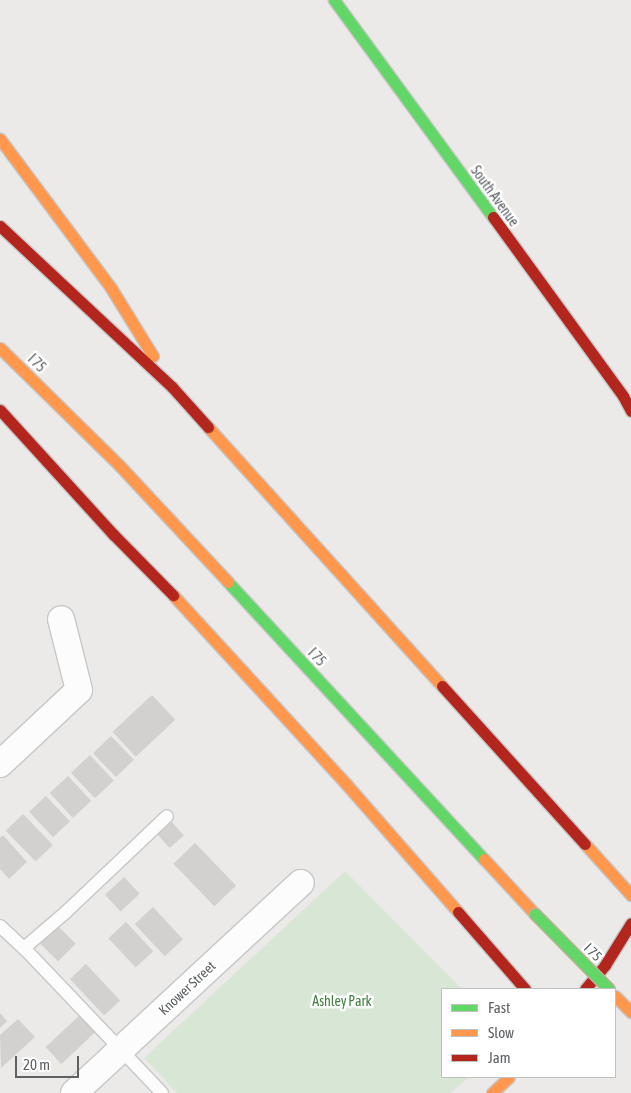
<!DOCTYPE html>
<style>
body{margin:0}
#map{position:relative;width:631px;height:1093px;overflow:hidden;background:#eceae8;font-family:"Asap Condensed",sans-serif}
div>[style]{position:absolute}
.green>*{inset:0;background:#d8e6d5}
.building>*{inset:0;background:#d3d1d0;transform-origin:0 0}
.roads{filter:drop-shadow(1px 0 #c7c7c7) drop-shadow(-1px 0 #c7c7c7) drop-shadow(0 1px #c7c7c7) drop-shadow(0 -1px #c7c7c7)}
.lane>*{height:12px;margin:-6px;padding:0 6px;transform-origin:6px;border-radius:6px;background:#fcfcfc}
.street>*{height:26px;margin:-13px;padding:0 13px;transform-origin:13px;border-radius:13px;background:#fcfcfc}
.fast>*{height:11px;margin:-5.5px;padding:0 5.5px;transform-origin:5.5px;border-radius:5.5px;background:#63d668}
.slow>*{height:11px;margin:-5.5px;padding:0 5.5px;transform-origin:5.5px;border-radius:5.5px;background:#ff974d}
.jam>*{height:11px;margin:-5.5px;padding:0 5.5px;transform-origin:5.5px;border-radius:5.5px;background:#b3261e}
.bridges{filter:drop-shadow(1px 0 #c0b099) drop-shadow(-1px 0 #c0b099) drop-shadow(0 1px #c0b099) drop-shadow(0 -1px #c0b099)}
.fast-bridge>*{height:11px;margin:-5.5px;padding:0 5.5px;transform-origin:5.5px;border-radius:5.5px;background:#63d668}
span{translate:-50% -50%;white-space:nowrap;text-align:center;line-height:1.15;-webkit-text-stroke:5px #fff;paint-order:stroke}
.street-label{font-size:14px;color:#5d6164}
.park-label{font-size:14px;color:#43813f}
.legend{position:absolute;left:441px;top:988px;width:175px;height:90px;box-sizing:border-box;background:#fff;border:1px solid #bec0c1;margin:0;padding:6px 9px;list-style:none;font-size:15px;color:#5d6164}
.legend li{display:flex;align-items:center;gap:10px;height:25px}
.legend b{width:25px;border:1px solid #bec0c1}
.scale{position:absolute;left:15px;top:1056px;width:64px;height:22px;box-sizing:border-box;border:2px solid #5d6164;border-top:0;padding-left:6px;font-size:15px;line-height:18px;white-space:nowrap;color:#5d6164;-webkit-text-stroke:4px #fff;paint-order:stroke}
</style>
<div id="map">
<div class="green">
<div style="clip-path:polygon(345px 871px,462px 989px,442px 989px,442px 1077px,469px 1077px,451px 1093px,177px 1093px,144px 1058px)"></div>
</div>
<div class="building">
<div style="left:152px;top:695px;width:34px;height:54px;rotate:47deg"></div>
<div style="left:111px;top:736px;width:33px;height:25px;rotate:46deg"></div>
<div style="left:90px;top:755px;width:35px;height:26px;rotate:47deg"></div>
<div style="left:68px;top:776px;width:34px;height:25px;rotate:47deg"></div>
<div style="left:46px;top:796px;width:35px;height:23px;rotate:47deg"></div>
<div style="left:23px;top:814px;width:43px;height:24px;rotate:46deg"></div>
<div style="left:172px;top:822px;width:18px;height:19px;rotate:49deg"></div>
<div style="clip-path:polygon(3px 835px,27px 862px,9px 879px,0 869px,0 838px)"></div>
<div style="left:195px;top:843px;width:59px;height:30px;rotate:46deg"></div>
<div style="left:124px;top:877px;width:23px;height:26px;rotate:47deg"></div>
<div style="left:153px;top:907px;width:44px;height:25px;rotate:47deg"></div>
<div style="left:126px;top:922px;width:40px;height:24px;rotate:47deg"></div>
<div style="left:58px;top:926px;width:25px;height:25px;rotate:45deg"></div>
<div style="left:86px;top:964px;width:50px;height:22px;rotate:47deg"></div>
<div style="clip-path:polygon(0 1013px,7px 1021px,0 1028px)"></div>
<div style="left:80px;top:1015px;width:23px;height:47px;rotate:47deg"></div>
<div style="clip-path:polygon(18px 1019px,35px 1037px,1px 1068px,0 1035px)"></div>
</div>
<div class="roads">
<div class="lane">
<div style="left:0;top:926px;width:33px;rotate:43deg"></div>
<div style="left:24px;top:948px;width:200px;rotate:46.4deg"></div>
<div style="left:24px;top:948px;width:55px;rotate:-40.6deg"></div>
<div style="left:66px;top:912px;width:139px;rotate:-43.5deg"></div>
</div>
<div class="street">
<div style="left:0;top:764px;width:108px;rotate:-43.1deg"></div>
<div style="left:79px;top:690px;width:73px;rotate:-104.2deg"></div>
<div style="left:74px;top:1093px;width:309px;rotate:-42.8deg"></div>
</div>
<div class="fast">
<div style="left:334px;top:0;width:269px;rotate:53.8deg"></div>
<div style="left:228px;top:582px;width:377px;rotate:47.3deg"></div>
</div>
<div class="slow">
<div style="left:0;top:139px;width:186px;rotate:53.3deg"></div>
<div style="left:111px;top:288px;width:80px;rotate:58.3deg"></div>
<div style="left:0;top:348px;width:167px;rotate:44.5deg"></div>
<div style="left:119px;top:465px;width:160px;rotate:47deg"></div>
<div style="left:208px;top:427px;width:349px;rotate:47.9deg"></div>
<div style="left:173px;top:595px;width:258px;rotate:47.5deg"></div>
<div style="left:347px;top:785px;width:169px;rotate:48.8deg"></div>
<div style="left:585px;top:844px;width:69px;rotate:48deg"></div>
<div style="left:484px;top:859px;width:75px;rotate:47.2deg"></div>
<div style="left:615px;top:996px;width:23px;rotate:45deg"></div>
<div style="left:492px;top:1093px;width:23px;rotate:-43deg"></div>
</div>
<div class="jam">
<div style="left:493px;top:217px;width:221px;rotate:54deg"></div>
<div style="left:623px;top:396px;width:17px;rotate:62deg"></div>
<div style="left:0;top:226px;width:236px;rotate:43.1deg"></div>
<div style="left:172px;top:387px;width:54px;rotate:48deg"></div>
<div style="left:0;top:410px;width:168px;rotate:47.7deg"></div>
<div style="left:113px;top:534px;width:86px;rotate:45.5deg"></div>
<div style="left:442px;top:686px;width:213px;rotate:47.9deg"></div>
<div style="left:458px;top:912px;width:102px;rotate:49deg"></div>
<div style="left:585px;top:989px;width:31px;rotate:-50deg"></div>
<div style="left:605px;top:965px;width:49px;rotate:-58.2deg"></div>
</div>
</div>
<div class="bridges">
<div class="fast-bridge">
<div style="left:535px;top:914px;width:105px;rotate:45.4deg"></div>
</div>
</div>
<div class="street-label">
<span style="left:495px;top:196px;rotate:54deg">South Avenue</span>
<span style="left:37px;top:363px;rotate:45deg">I 75</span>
<span style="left:317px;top:657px;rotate:47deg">I 75</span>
<span style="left:593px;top:952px;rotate:45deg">I 75</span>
<span style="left:187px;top:988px;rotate:-43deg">Knower Street</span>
</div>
<div class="park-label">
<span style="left:342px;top:1001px">Ashley Park</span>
</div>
<ul class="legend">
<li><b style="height:6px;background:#63d668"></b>Fast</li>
<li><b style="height:6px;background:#ff974d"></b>Slow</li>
<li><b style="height:6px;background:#b3261e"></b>Jam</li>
</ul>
<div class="scale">20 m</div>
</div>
